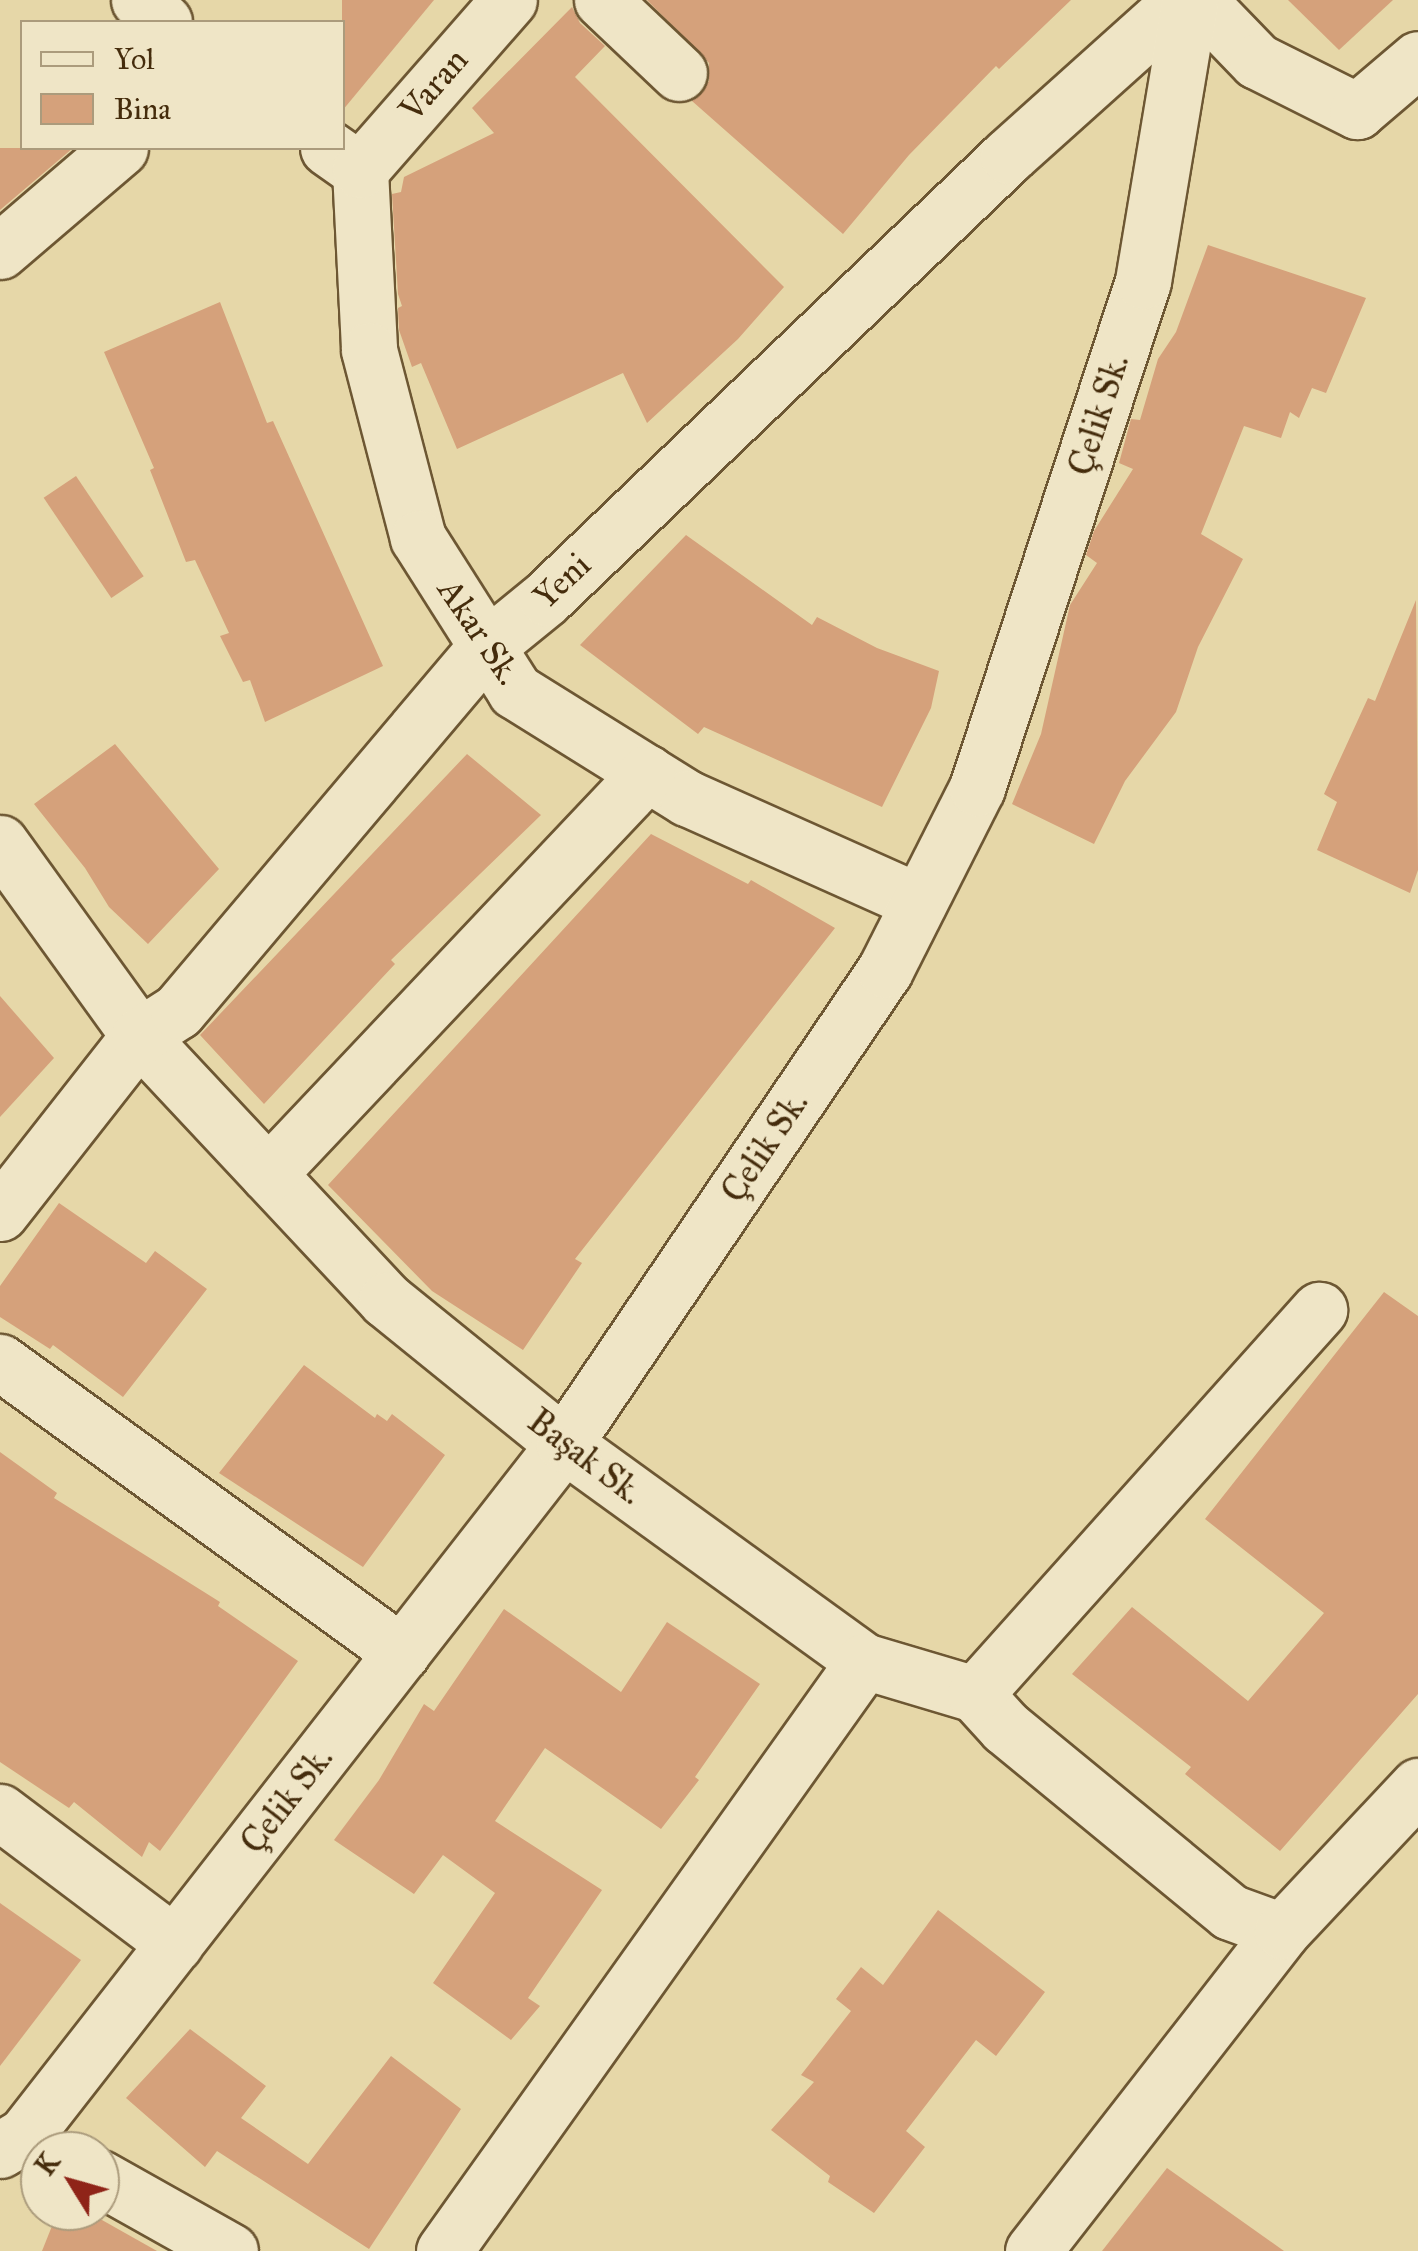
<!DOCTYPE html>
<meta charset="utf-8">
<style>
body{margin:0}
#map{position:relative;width:1418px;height:2251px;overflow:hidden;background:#e6d7a8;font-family:"IM FELL Great Primer",serif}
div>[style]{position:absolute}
.building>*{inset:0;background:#d5a17b;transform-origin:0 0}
.roads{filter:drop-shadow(2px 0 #6d5733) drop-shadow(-2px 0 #6d5733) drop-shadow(0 2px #6d5733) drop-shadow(0 -2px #6d5733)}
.minor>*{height:55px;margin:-27.5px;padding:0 27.5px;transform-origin:27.5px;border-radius:27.5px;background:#efe5c6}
span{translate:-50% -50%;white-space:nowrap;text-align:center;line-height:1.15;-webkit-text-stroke:8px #efe5c6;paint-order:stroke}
.street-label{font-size:35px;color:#452c0c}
.legend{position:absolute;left:20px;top:20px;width:325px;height:130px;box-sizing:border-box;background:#efe5c6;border:2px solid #ab9b7c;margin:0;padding:12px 18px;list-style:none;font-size:30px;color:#452c0c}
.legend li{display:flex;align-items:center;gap:20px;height:50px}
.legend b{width:50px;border:2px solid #ab9b7c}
.north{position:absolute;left:20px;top:2131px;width:100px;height:100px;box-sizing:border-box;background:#efe5c6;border:2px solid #ab9b7c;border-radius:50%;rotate:307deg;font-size:28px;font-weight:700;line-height:40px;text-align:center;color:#452c0c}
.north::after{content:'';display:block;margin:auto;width:35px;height:45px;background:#8f2418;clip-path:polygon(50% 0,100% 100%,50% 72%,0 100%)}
</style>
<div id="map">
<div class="building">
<div style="clip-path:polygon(342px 0,434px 0,342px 111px)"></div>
<div style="clip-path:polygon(647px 0,1071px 0,999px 69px,996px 66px,909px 155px,843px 234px,692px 101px,709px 81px,709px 63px)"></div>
<div style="clip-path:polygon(1288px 0,1393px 0,1339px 50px)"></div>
<div style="clip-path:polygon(572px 7px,580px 23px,605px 46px,575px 77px,784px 287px,738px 339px,647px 423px,623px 373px,457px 449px,421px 363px,412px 367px,399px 330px,398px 308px,402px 306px,398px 294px,392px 194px,401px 192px,404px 177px,494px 133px,472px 108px)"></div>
<div style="clip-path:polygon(0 148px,73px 148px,0 210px)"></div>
<div style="clip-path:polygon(1208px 245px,1366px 298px,1326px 393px,1312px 388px,1299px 418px,1290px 412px,1281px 438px,1244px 426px,1201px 534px,1243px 559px,1198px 647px,1176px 712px,1125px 781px,1094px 844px,1012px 804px,1041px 734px,1070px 605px,1097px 563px,1086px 555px,1094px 531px,1133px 469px,1119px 463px,1131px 419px,1140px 420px,1158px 359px,1176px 332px)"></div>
<div style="clip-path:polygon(220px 302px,267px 423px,273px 421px,383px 666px,265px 722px,250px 680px,243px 682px,220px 636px,229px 633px,195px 560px,186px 562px,150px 470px,154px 468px,104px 352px)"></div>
<div style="left:76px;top:476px;width:121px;height:39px;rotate:56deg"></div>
<div style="clip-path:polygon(686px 535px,812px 625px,817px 617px,877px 648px,939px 671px,931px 708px,882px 807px,704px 727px,698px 734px,580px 645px)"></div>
<div style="clip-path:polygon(1416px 600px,1418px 870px,1410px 893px,1317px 850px,1337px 802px,1324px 794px,1368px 698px,1375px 701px)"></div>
<div style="clip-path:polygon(115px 744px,219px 869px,148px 944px,109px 907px,85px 868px,34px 804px)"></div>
<div style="clip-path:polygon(467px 754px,541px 815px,391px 960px,395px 964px,264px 1104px,200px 1035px)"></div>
<div style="clip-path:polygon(651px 834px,748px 884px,751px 880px,835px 928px,575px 1259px,582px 1263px,523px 1350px,432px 1291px,328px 1185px)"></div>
<div style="clip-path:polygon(0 996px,54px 1058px,0 1117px)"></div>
<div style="clip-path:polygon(59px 1203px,146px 1263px,155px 1251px,207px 1289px,123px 1397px,53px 1345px,50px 1349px,0 1317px,0 1286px)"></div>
<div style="clip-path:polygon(1384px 1292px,1418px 1316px,1418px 1694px,1280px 1851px,1185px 1774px,1191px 1767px,1072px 1674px,1132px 1607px,1248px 1701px,1324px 1613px,1205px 1519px)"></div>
<div style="clip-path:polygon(304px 1365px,375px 1418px,377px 1414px,387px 1421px,392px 1414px,445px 1455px,363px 1567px,219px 1473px)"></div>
<div style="clip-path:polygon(0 1452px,57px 1493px,54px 1498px,220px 1602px,218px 1606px,298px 1661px,160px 1851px,149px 1842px,142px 1857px,74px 1802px,69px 1808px,0 1762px)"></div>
<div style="clip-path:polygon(504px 1609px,621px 1692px,667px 1622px,760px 1684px,695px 1777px,699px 1780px,661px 1829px,545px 1748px,495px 1821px,602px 1890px,528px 1998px,540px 2006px,511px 2040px,433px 1983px,495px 1893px,443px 1855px,414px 1894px,334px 1840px,379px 1780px,424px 1704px,434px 1711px)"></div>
<div style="clip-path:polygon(0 1903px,81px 1960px,0 2066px)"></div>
<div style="clip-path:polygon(938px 1910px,1045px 1992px,996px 2056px,976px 2040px,906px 2131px,925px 2147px,874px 2213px,828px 2182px,830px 2176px,771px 2130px,814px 2082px,801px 2075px,851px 2011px,836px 1999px,861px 1967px,883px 1985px)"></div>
<div style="clip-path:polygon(190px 2029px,266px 2086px,241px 2118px,308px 2164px,391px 2056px,461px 2109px,369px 2249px,217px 2151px,205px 2167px,126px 2098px)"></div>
<div style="clip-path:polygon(1167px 2168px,1284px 2251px,1102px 2251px)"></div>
<div style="clip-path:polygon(58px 2211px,86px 2211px,157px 2251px,42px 2251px)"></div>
</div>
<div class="roads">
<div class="minor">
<div style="left:139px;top:0;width:33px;rotate:41deg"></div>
<div style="left:602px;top:0;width:106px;rotate:43.5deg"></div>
<div style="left:1198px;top:0;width:85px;rotate:46deg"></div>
<div style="left:1257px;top:61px;width:112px;rotate:26.6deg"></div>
<div style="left:1357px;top:111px;width:80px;rotate:-40.4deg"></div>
<div style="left:328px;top:148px;width:39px;rotate:35deg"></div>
<div style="left:360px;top:170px;width:180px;rotate:87.1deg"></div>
<div style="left:369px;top:350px;width:194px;rotate:75.4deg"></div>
<div style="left:418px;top:538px;width:181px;rotate:57.6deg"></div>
<div style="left:515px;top:691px;width:203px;rotate:31.9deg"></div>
<div style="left:687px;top:798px;width:254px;rotate:24.1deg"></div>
<div style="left:360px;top:170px;width:226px;rotate:-48.8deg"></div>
<div style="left:0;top:251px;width:158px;rotate:-40.6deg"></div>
<div style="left:0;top:843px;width:238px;rotate:54.2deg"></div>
<div style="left:139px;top:1036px;width:362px;rotate:46.9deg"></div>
<div style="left:386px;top:1300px;width:229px;rotate:39deg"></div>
<div style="left:564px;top:1444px;width:370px;rotate:35.9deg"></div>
<div style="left:864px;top:1661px;width:116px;rotate:16.6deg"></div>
<div style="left:975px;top:1694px;width:45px;rotate:47.7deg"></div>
<div style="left:1005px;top:1727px;width:291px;rotate:39.4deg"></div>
<div style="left:1230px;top:1912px;width:55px;rotate:20.1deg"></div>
<div style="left:268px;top:1174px;width:552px;rotate:-46.62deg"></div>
<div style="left:0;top:1213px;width:225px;rotate:-51.9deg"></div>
<div style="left:139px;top:1036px;width:46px;rotate:-32.7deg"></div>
<div style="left:178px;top:1011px;width:477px;rotate:-49.8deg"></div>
<div style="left:486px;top:647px;width:77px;rotate:-39.2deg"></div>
<div style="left:546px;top:598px;width:639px;rotate:-43.73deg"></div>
<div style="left:1008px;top:156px;width:234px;rotate:-41.9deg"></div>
<div style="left:0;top:1362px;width:496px;rotate:35.9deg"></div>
<div style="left:975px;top:1694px;width:516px;rotate:-48.14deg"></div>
<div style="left:0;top:1812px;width:219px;rotate:37deg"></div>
<div style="left:0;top:2150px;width:29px;rotate:-31deg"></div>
<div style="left:25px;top:2135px;width:876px;rotate:-52.04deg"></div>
<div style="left:564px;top:1444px;width:572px;rotate:-55.89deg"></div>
<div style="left:885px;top:970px;width:204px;rotate:-63.2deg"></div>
<div style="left:977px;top:788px;width:533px;rotate:-71.87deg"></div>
<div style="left:1143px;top:281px;width:285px;rotate:-80.5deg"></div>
<div style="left:100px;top:2178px;width:149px;rotate:29.3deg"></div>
<div style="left:444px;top:2251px;width:724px;rotate:-54.55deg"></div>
<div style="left:1033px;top:2251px;width:405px;rotate:-52.1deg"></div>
<div style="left:1282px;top:1931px;width:199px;rotate:-46.8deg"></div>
</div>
</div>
<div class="street-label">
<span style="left:434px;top:85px;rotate:-49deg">Varan</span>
<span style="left:1099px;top:415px;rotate:-72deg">Çelik Sk.</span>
<span style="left:562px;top:581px;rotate:-43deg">Yeni</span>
<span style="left:479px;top:632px;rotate:56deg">Akar Sk.</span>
<span style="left:765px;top:1147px;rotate:-56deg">Çelik Sk.</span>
<span style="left:585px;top:1457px;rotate:37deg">Başak Sk.</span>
<span style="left:287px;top:1800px;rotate:-52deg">Çelik Sk.</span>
</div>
<ul class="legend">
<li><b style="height:12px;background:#efe5c6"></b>Yol</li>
<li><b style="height:28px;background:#d5a17b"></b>Bina</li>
</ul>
<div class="north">K</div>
</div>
